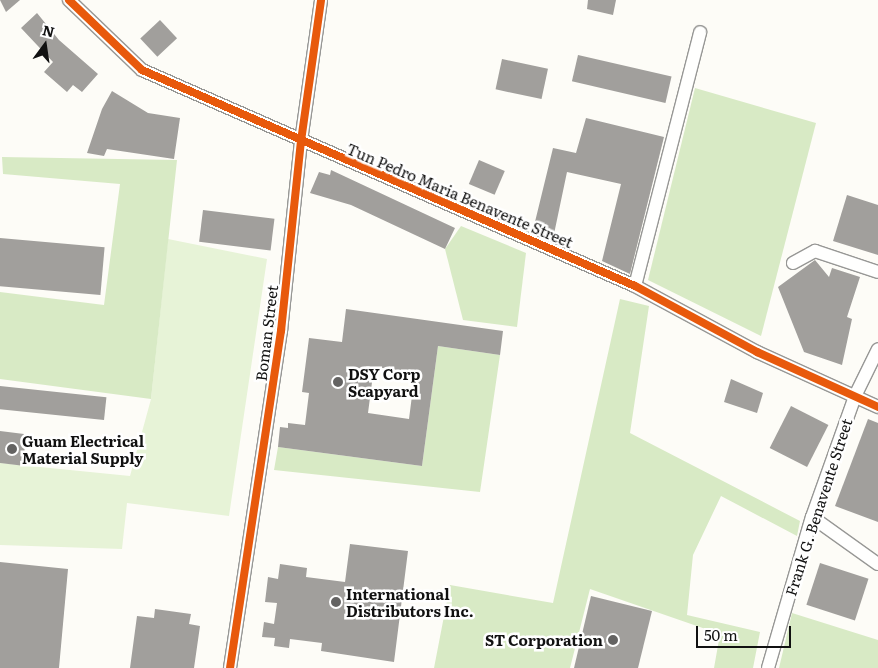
<!DOCTYPE html>
<style>
body{margin:0}
#map{position:relative;width:878px;height:668px;overflow:hidden;background:#fdfcf7;font-family:Literata,serif}
div>[style]{position:absolute}
.green>*{inset:0;background:#e7f3d7}
.forest>*{inset:0;background:#d8eac5}
.building>*{inset:0;background:#a19f9c;transform-origin:0 0}
.roads{filter:drop-shadow(1px 0 #979795) drop-shadow(-1px 0 #979795) drop-shadow(0 1px #979795) drop-shadow(0 -1px #979795)}
.minor>*{height:12px;margin:-6px;padding:0 6px;transform-origin:6px;border-radius:6px;background:#fffffe}
.cycleway>*{height:8px;margin:-4px;padding:0 4px;transform-origin:4px;border-radius:4px;background:#e8590c}
.dots>*{width:14px;height:14px;translate:-50% -50%;box-sizing:border-box;border:2px solid #fff;border-radius:50%}
span{translate:-50% -50%;white-space:nowrap;text-align:center;line-height:1.15;-webkit-text-stroke:5px #fff;paint-order:stroke}
.street-label{font-size:15px;color:#111}
.poi-label{font-size:15px;color:#111;font-weight:700}
.left{translate:0 -50%;text-align:left}
.right{translate:-100% -50%;text-align:right}
.north{position:absolute;left:20px;top:20px;width:50px;height:50px;-webkit-text-stroke:4px #fff;paint-order:stroke;rotate:14deg;font-size:14px;font-weight:700;line-height:20px;text-align:center;color:#111}
.north::after{content:'';display:block;margin:auto;width:18px;height:22px;background:#111;clip-path:polygon(50% 0,100% 100%,50% 72%,0 100%)}
.scale{position:absolute;left:696px;top:626px;width:95px;height:22px;box-sizing:border-box;border:2px solid #111;border-top:0;padding-left:6px;font-size:15px;line-height:18px;white-space:nowrap;color:#111;-webkit-text-stroke:4px #fff;paint-order:stroke}
</style>
<div id="map">
<div class="green">
<div style="clip-path:polygon(168px 239px,267px 259px,229px 516px,127px 503px,122px 549px,0 545px,0 463px,130px 476px,151px 399px)"></div>
</div>
<div class="forest">
<div style="clip-path:polygon(695px 88px,816px 123px,761px 336px,648px 280px)"></div>
<div style="clip-path:polygon(2px 157px,177px 160px,151px 399px,0 379px,0 292px,104px 305px,120px 184px,3px 174px)"></div>
<div style="clip-path:polygon(461px 226px,526px 253px,517px 327px,463px 320px,445px 249px)"></div>
<div style="clip-path:polygon(620px 299px,649px 306px,630px 433px,800px 521px,797px 536px,721px 496px,693px 555px,687px 615px,760px 632px,753px 668px,714px 668px,720px 634px,590px 589px,570px 668px,434px 668px,450px 585px,553px 603px)"></div>
<div style="clip-path:polygon(438px 346px,500px 355px,480px 492px,274px 470px,278px 447px,422px 466px)"></div>
<div style="clip-path:polygon(792px 613px,878px 640px,878px 668px,779px 668px)"></div>
</div>
<div class="building">
<div style="clip-path:polygon(0 0,20px 0,6px 12px)"></div>
<div style="clip-path:polygon(588px 0,616px 0,613px 15px,587px 9px)"></div>
<div style="clip-path:polygon(37px 13px,59px 40px,98px 74px,82px 92px,73px 85px,67px 92px,44px 72px,53px 62px,21px 28px)"></div>
<div style="left:160px;top:20px;width:25px;height:27px;rotate:47deg"></div>
<div style="left:578px;top:55px;width:96px;height:27px;rotate:13deg"></div>
<div style="left:502px;top:59px;width:47px;height:31px;rotate:12deg"></div>
<div style="clip-path:polygon(112px 91px,148px 113px,180px 118px,174px 159px,107px 149px,104px 156px,87px 153px,102px 109px)"></div>
<div style="clip-path:polygon(586px 118px,664px 137px,630px 274px,602px 261px,621px 184px,567px 172px,554px 234px,533px 230px,553px 148px,576px 153px)"></div>
<div style="left:479px;top:160px;width:28px;height:26px;rotate:23deg"></div>
<div style="clip-path:polygon(331px 170px,455px 228px,445px 249px,351px 205px,310px 193px,319px 172px,330px 175px)"></div>
<div style="clip-path:polygon(847px 195px,878px 205px,878px 255px,833px 241px)"></div>
<div style="left:203px;top:210px;width:72px;height:32px;rotate:7deg"></div>
<div style="left:0;top:238px;width:105px;height:48px;rotate:5deg"></div>
<div style="clip-path:polygon(815px 260px,829px 277px,832px 268px,860px 277px,847px 317px,852px 319px,842px 365px,804px 352px,778px 287px)"></div>
<div style="clip-path:polygon(evenodd,346px 309px,503px 331px,500px 355px,438px 346px,422px 466px,278px 447px,280px 427px,288px 428px,288px 423px,305px 425px,309px 393px,302px 392px,309px 338px,342px 342px,346px 309px,374px 367px,415px 372px,409px 419px,368px 413px,374px 367px)"></div>
<div style="clip-path:polygon(731px 379px,763px 393px,757px 413px,724px 402px)"></div>
<div style="left:0;top:386px;width:107px;height:23px;rotate:6deg"></div>
<div style="left:791px;top:406px;width:42px;height:47px;rotate:27deg"></div>
<div style="clip-path:polygon(868px 419px,878px 423px,878px 522px,835px 506px)"></div>
<div style="clip-path:polygon(0 431px,24px 434px,25px 466px,0 463px)"></div>
<div style="clip-path:polygon(350px 544px,408px 551px,394px 662px,321px 651px,322px 643px,290px 639px,289px 648px,274px 646px,275px 638px,262px 637px,264px 622px,274px 624px,277px 603px,265px 602px,268px 577px,278px 579px,280px 564px,307px 568px,306px 577px,345px 582px)"></div>
<div style="clip-path:polygon(0 562px,68px 569px,59px 668px,0 668px)"></div>
<div style="left:820px;top:563px;width:51px;height:44px;rotate:18deg"></div>
<div style="clip-path:polygon(591px 596px,652px 611px,638px 668px,574px 668px)"></div>
<div style="clip-path:polygon(155px 609px,191px 614px,189px 624px,200px 626px,194px 668px,130px 668px,137px 616px,154px 618px)"></div>
</div>
<div class="roads">
<div class="minor">
<div style="left:69px;top:0;width:101px;rotate:43.8deg"></div>
<div style="left:142px;top:70px;width:538px;rotate:23.66deg"></div>
<div style="left:635px;top:286px;width:139px;rotate:28.4deg"></div>
<div style="left:757px;top:352px;width:133px;rotate:24.4deg"></div>
<div style="left:793px;top:263px;width:25px;rotate:-29deg"></div>
<div style="left:815px;top:251px;width:66px;rotate:18.4deg"></div>
<div style="left:635px;top:286px;width:262px;rotate:-75.6deg"></div>
<div style="left:812px;top:517px;width:81px;rotate:35.5deg"></div>
<div style="left:230px;top:668px;width:341px;rotate:-81.4deg"></div>
<div style="left:281px;top:331px;width:191px;rotate:-84deg"></div>
<div style="left:301px;top:141px;width:142px;rotate:-81.9deg"></div>
<div style="left:768px;top:668px;width:157px;rotate:-73.8deg"></div>
<div style="left:812px;top:517px;width:128px;rotate:-70.4deg"></div>
<div style="left:855px;top:396px;width:52px;rotate:-63.9deg"></div>
</div>
</div>
<div class="cycleway">
<div style="left:69px;top:0;width:101px;rotate:43.8deg"></div>
<div style="left:142px;top:70px;width:538px;rotate:23.66deg"></div>
<div style="left:635px;top:286px;width:139px;rotate:28.4deg"></div>
<div style="left:757px;top:352px;width:133px;rotate:24.4deg"></div>
<div style="left:230px;top:668px;width:341px;rotate:-81.4deg"></div>
<div style="left:281px;top:331px;width:191px;rotate:-84deg"></div>
<div style="left:301px;top:141px;width:142px;rotate:-81.9deg"></div>
</div>
<div class="dots">
<div style="left:338px;top:382px;background:#646362"></div>
<div style="left:12px;top:449px;background:#646362"></div>
<div style="left:336px;top:602px;background:#646362"></div>
<div style="left:613px;top:640px;background:#646362"></div>
</div>
<div class="street-label">
<span style="left:460px;top:195px;rotate:23deg">Tun Pedro Maria Benavente Street</span>
<span style="left:266px;top:333px;rotate:-83deg">Boman Street</span>
<span style="left:818px;top:507px;rotate:-72deg">Frank G. Benavente Street</span>
</div>
<div class="poi-label">
<span class="left" style="left:348px;top:382px">DSY Corp<br>Scapyard</span>
<span class="left" style="left:22px;top:449px">Guam Electrical<br>Material Supply</span>
<span class="left" style="left:346px;top:602px">International<br>Distributors Inc.</span>
<span class="right" style="left:603px;top:640px">ST Corporation</span>
</div>
<div class="north">N</div>
<div class="scale">50 m</div>
</div>
